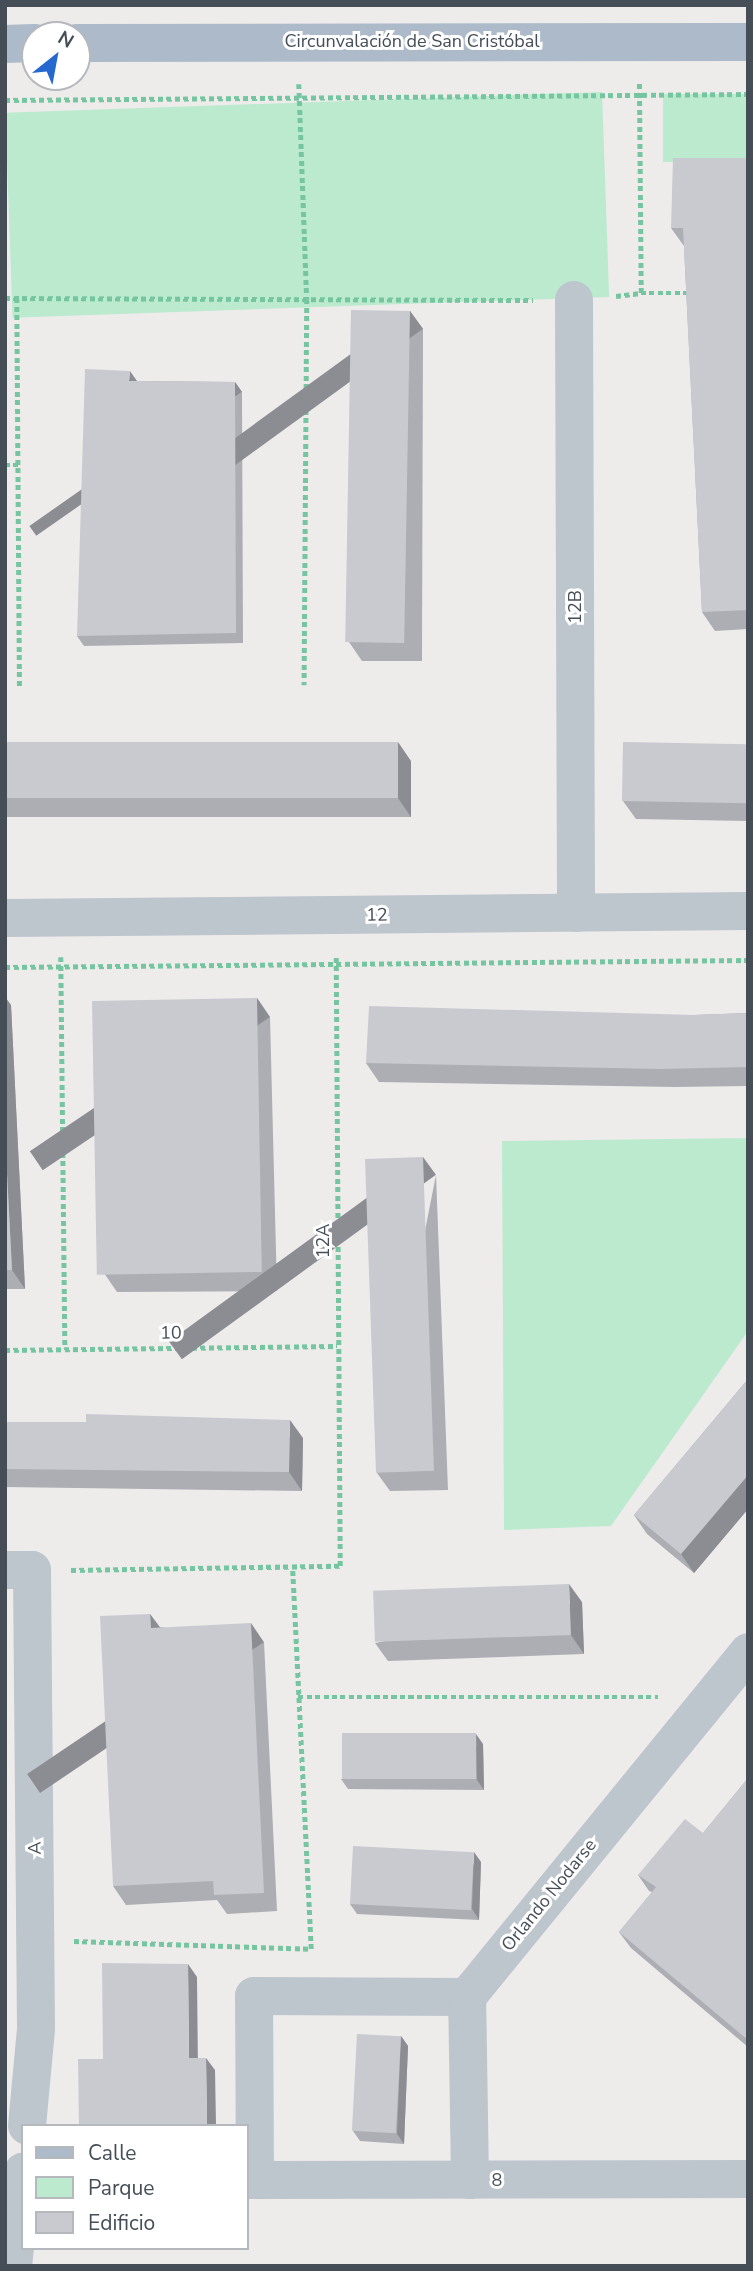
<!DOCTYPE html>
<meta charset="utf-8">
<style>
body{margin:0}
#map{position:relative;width:753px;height:2271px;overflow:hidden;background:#eeebeb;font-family:"Nunito Sans",sans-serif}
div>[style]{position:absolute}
.green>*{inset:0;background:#bbeacf;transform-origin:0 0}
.path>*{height:4.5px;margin-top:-2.25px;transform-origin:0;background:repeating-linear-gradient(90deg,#76c5a1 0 5px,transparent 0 8.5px)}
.minor>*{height:38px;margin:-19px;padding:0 19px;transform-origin:19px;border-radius:19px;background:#bdc5cd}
.major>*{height:38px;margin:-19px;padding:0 19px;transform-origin:19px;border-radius:19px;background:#acbac9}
.wall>*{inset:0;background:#acaeb3}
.shaded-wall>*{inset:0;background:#8c8d92;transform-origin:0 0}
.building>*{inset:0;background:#c8cad0;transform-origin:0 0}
span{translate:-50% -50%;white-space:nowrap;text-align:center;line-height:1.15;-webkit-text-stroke:6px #fff;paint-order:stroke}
.street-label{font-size:18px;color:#454e57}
.frame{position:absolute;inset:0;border:7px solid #454e57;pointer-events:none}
.legend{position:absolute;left:21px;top:2124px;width:228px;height:126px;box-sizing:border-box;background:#fff;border:2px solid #b5b8bc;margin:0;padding:9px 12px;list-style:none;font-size:21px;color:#454e57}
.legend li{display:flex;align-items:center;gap:14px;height:35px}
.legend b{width:35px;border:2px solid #b5b8bc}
.north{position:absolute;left:21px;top:21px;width:70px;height:70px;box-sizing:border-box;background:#fff;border:2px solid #b5b8bc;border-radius:50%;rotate:31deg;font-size:19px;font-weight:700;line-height:28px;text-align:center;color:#454e57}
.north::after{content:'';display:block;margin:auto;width:24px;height:32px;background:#2569ce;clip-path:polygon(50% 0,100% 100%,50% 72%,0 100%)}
</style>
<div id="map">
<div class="green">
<div style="left:602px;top:92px;width:205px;height:597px;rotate:88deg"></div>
<div style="left:663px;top:94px;width:85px;height:68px"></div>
<div style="clip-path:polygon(748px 1138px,748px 1331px,611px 1526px,504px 1530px,502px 1141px)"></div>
</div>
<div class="path">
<div style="left:299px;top:84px;width:215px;rotate:87.9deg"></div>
<div style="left:307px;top:299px;width:386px;rotate:90.4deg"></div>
<div style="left:5px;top:100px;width:743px;rotate:-0.46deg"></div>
<div style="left:641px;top:293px;width:48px"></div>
<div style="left:616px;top:296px;width:25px;rotate:-7deg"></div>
<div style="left:641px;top:293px;width:210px;rotate:-90.5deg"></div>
<div style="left:5px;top:298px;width:528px;rotate:0.22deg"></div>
<div style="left:17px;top:298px;width:390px;rotate:89.6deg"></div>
<div style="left:5px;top:465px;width:13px"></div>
<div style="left:61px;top:957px;width:391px;rotate:89.4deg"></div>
<div style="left:5px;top:967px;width:743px;rotate:-0.54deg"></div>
<div style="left:5px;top:1350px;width:332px;rotate:-0.7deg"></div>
<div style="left:71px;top:1570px;width:269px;rotate:-0.9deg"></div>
<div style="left:340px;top:1566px;width:611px;rotate:-90.38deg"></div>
<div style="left:298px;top:1697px;width:360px"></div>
<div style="left:74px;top:1941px;width:237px;rotate:1.9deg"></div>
<div style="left:311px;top:1949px;width:382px;rotate:-92.8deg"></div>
</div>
<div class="minor">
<div style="left:574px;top:300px;width:613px;rotate:89.81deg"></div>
<div style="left:5px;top:918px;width:743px;rotate:-0.54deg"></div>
<div style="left:5px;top:1570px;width:27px"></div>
<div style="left:32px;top:1570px;width:459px;rotate:89.5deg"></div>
<div style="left:36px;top:2029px;width:97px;rotate:95.3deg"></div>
<div style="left:247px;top:2180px;width:501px;rotate:-0.11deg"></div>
<div style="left:255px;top:2180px;width:184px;rotate:-90.3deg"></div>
<div style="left:254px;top:1996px;width:213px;rotate:0.3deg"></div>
<div style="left:470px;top:2180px;width:183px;rotate:-90.9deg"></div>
<div style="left:467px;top:1997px;width:445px;rotate:-50.8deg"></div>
<div style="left:13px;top:2266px;width:95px;rotate:-83.9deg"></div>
</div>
<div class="major">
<div style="left:77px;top:43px;width:671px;rotate:-0.09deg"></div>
<div style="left:5px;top:44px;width:30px;rotate:-2deg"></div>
</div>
<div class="wall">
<div style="clip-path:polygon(748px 158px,748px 629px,715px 631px,702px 612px,684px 246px,671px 228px)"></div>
<div style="clip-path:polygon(410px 311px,423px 329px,422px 661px,362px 661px,349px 642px)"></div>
<div style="clip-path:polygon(137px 381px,235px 382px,242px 392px,243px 643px,84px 646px,77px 636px)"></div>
<div style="clip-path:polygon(5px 743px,411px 761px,411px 817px,5px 817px)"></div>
<div style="clip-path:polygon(748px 744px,748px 821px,636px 819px,623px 801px)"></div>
<div style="clip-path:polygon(5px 997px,11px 1005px,25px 1289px,5px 1289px)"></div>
<div style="clip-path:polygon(257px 998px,270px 1017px,277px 1291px,117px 1292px,104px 1273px)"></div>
<div style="clip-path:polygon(748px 1013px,748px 1086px,674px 1087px,379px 1082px,366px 1063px,694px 1015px)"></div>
<div style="clip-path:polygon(436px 1175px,448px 1490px,390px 1491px,377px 1473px)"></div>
<div style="clip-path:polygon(748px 1379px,748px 1509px,694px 1573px,647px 1534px,634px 1515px)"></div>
<div style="clip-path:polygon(5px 1422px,303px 1438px,302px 1491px,5px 1487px)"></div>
<div style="clip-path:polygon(582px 1602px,584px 1654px,388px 1661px,375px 1643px)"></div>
<div style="clip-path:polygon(150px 1614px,160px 1627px,264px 1642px,277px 1911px,227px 1914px,217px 1900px,126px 1905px,113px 1886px)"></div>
<div style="clip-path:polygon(483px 1744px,484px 1790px,348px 1789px,341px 1779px)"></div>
<div style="clip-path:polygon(748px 1778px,748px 2047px,631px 1948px,619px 1932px,652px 1892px,649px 1891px,638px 1875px,703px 1833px)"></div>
<div style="clip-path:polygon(481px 1862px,479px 1920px,357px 1914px,350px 1904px)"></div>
<div style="clip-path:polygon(401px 2036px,408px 2046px,404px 2144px,360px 2141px,353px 2131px)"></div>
</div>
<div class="shaded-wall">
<div style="left:410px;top:311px;width:22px;height:332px;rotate:54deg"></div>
<div style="clip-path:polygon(130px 371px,137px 381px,129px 381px)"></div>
<div style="left:235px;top:382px;width:12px;height:251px;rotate:55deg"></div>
<div style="clip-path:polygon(398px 742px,411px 761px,411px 817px,398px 798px)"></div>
<div style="clip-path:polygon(5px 997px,11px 1005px,25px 1289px,12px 1270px,5px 1135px)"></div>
<div style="left:257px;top:998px;width:23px;height:274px;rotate:56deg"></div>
<div style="left:423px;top:1157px;width:22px;height:314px;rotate:54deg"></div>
<div style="clip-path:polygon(290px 1420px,303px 1438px,302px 1491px,289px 1472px)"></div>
<div style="clip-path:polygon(748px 1475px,748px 1509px,694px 1573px,681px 1554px)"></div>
<div style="clip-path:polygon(569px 1584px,582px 1602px,584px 1654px,571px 1635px)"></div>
<div style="clip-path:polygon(150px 1614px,163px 1632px,151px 1628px)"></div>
<div style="left:251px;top:1623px;width:23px;height:270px;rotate:56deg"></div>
<div style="clip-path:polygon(476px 1734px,483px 1744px,484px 1790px,477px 1780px)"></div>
<div style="clip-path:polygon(474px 1852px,481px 1862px,479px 1920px,472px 1909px)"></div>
<div style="clip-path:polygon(188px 1964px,197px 1977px,198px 2071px,189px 2058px)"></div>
<div style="clip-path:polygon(401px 2036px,408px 2046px,404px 2144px,397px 2134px)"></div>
<div style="clip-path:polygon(206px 2058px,215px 2070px,216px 2126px,207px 2126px)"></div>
</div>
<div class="building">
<div style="clip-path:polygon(673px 158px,748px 158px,748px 228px,747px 228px,748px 261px,748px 610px,702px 612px,683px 228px,671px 228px)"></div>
<div style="left:351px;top:310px;width:59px;height:332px;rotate:1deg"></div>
<div style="clip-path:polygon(85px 369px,130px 371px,129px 381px,235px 382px,236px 633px,77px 636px)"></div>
<div style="left:398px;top:742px;width:56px;height:393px;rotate:90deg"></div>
<div style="left:623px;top:742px;width:125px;height:59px;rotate:1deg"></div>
<div style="left:257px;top:998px;width:274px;height:165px;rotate:89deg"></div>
<div style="clip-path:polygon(369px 1006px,694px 1015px,748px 1013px,748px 1067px,661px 1069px,366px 1063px)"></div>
<div style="clip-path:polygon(5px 1135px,12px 1270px,5px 1270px)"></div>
<div style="left:423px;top:1157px;width:314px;height:58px;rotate:88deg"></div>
<div style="clip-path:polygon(748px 1379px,748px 1475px,681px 1554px,634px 1515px)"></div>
<div style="clip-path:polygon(86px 1414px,290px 1420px,289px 1472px,5px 1469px,5px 1422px,86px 1422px)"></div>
<div style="left:569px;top:1584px;width:51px;height:196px;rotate:88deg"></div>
<div style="clip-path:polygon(150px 1614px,151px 1628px,251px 1623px,264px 1893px,214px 1895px,213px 1881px,113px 1886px,100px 1616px)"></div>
<div style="left:342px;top:1733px;width:134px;height:46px"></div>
<div style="clip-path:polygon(748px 1778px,748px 2040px,619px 1932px,656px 1887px,638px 1875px,685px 1819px,703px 1833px)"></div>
<div style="left:353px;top:1846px;width:121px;height:58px;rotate:3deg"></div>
<div style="clip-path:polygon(102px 1963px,188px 1964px,189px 2058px,206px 2058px,207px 2126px,79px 2126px,78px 2059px,103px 2059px)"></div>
<div style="left:357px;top:2034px;width:44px;height:97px;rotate:3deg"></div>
</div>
<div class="street-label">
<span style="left:412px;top:41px">Circunvalación de San Cristóbal</span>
<span style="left:575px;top:607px;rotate:-90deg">12B</span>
<span style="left:377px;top:915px;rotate:-1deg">12</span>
<span style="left:323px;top:1241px;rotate:-90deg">12A</span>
<span style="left:171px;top:1333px;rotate:-1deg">10</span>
<span style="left:35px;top:1848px;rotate:-91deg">A</span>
<span style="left:549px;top:1895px;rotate:-51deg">Orlando Nodarse</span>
<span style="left:497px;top:2180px">8</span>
</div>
<div class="frame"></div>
<ul class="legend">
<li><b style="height:9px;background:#acbac9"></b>Calle</li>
<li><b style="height:19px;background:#bbeacf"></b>Parque</li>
<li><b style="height:19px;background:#c8cad0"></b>Edificio</li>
</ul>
<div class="north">N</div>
</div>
